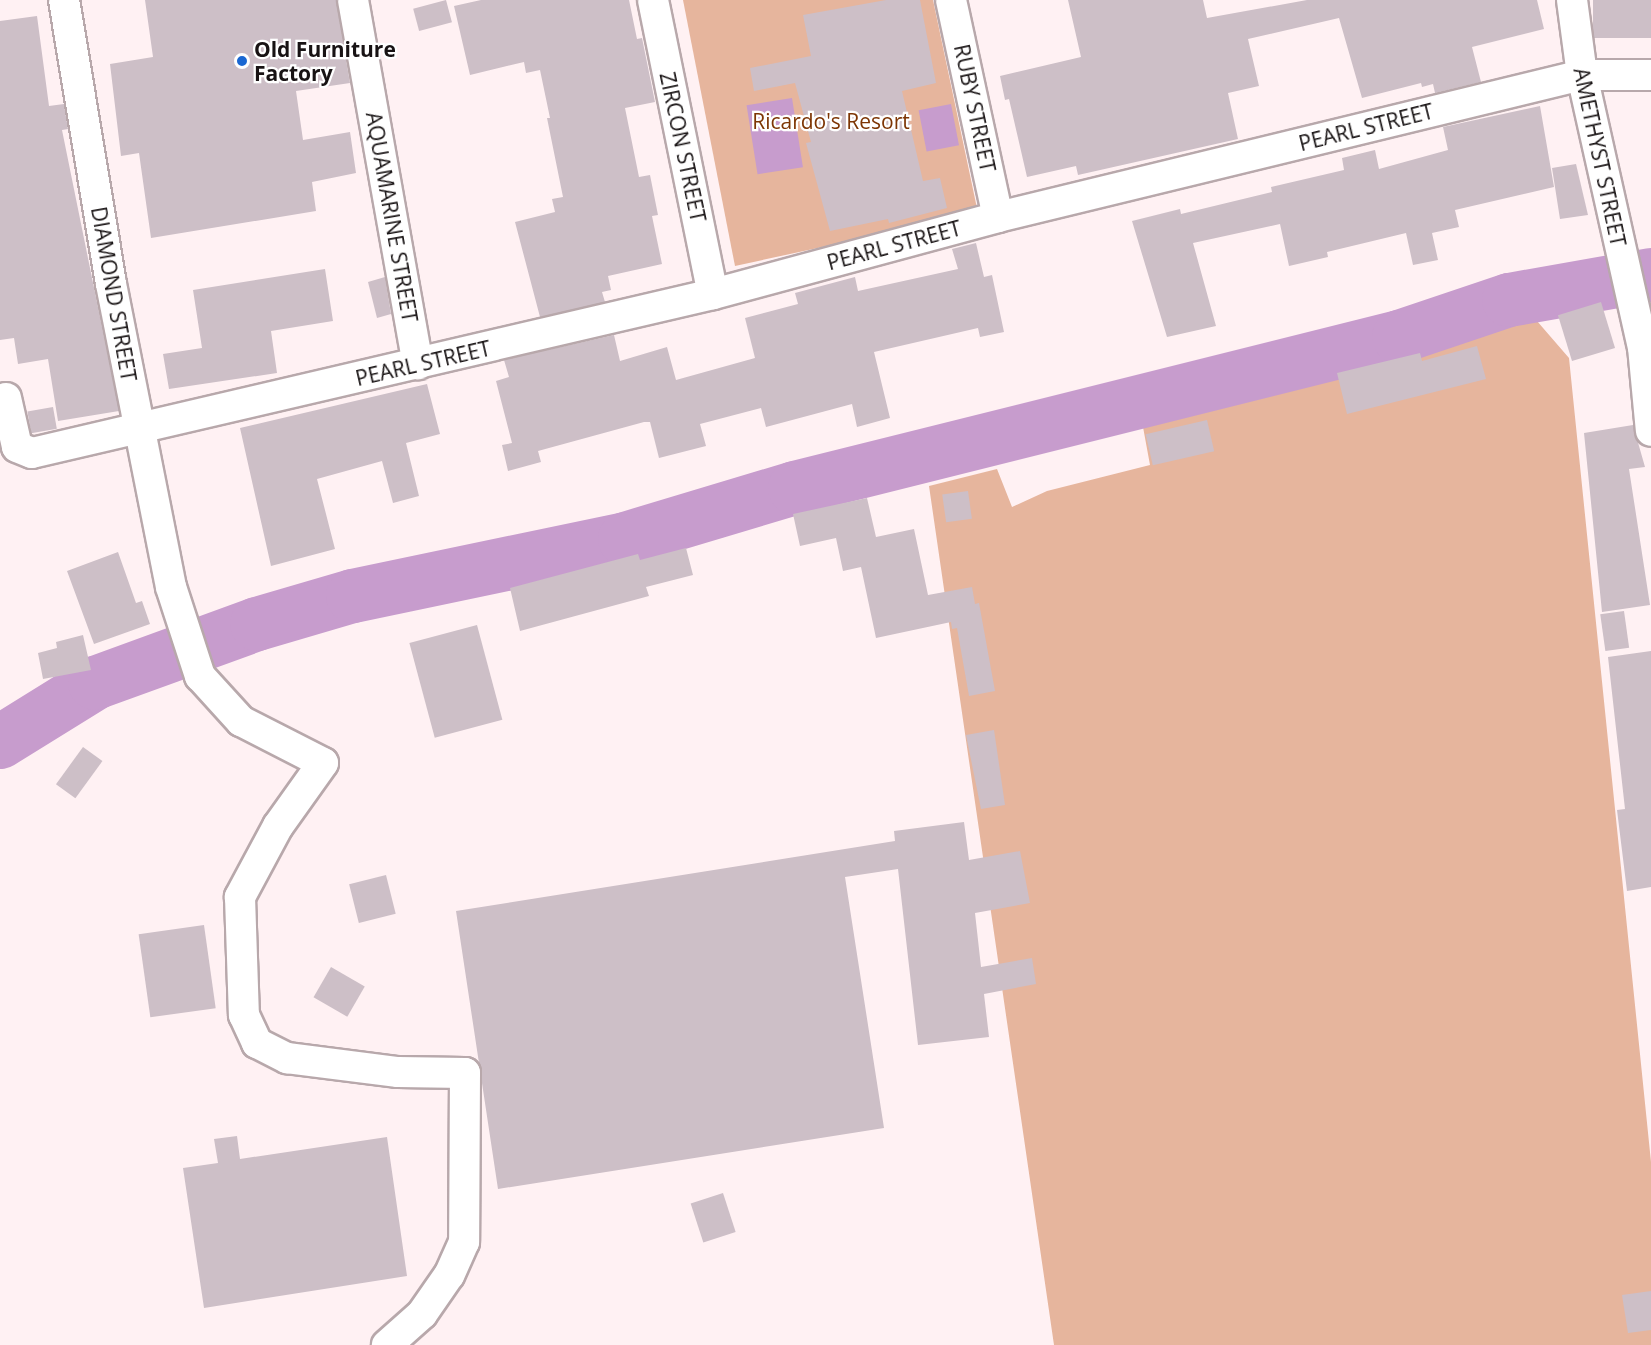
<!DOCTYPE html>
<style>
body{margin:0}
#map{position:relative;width:1651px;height:1345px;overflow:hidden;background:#fff1f3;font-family:"Open Sans",sans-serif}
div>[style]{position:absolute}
.green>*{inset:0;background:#e6b59d}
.water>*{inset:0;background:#c79ccd;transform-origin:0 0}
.river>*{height:54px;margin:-27px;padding:0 27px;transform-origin:27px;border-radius:27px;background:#c79ccd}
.building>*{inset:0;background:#cdbfc7;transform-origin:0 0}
.roads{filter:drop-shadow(2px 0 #b8a8ab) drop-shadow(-2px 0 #b8a8ab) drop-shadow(0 2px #b8a8ab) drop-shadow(0 -2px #b8a8ab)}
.minor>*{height:30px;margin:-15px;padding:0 15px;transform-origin:15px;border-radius:15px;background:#fff}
.dots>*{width:16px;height:16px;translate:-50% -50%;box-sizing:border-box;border:3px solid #fff;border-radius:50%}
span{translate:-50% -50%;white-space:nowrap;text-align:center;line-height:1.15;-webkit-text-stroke:4.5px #fff;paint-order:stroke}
.poi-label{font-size:21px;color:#181314;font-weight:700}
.left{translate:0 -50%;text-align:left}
.street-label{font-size:21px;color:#181314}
.park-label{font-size:21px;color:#7d3504}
</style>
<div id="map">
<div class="green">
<div style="clip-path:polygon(683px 0,933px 0,978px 213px,735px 266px)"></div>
<div style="clip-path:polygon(1524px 306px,1569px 358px,1651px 1162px,1651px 1345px,1054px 1345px,929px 486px,997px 469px,1012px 507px,1047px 491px,1150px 465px,1143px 427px)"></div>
</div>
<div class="water">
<div style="left:792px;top:98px;width:70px;height:46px;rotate:81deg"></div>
<div style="left:951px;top:104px;width:42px;height:33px;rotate:79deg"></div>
</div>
<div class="river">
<div style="left:0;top:742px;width:112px;rotate:-31.8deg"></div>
<div style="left:95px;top:683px;width:172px;rotate:-20deg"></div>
<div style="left:257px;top:624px;width:100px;rotate:-16.3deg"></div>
<div style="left:353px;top:596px;width:278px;rotate:-11.8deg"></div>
<div style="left:625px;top:539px;width:177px;rotate:-16.7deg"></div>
<div style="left:795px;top:488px;width:623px;rotate:-14.04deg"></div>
<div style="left:1399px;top:337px;width:116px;rotate:-18.6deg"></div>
<div style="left:1509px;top:300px;width:144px;rotate:-10deg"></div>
</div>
<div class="building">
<div style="clip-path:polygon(145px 0,336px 0,350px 83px,296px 91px,303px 140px,350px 132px,356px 173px,312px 182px,316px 211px,151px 238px,139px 153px,121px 156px,110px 64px,153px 57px)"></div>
<div style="left:446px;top:0;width:23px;height:34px;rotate:75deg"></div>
<div style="clip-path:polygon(481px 0,629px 0,637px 39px,642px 38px,655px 102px,625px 108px,639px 177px,650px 175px,658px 215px,652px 216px,662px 264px,608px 276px,611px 290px,602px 292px,605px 302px,540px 317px,515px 222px,555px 212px,552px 199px,563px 197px,547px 118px,550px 118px,540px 70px,526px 73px,524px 62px,470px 75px,454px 6px)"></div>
<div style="clip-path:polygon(886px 0,920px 0,936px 83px,902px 91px,923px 181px,940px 178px,947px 208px,889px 223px,888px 219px,830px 231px,806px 143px,811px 142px,795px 83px,754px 91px,750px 68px,811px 56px,803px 15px)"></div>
<div style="clip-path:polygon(1068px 0,1203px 0,1207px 18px,1307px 0,1537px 0,1544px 29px,1472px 47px,1481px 82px,1435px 93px,1433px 84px,1422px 87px,1421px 83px,1362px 98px,1339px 18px,1248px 39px,1259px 86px,1228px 93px,1238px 139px,1078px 175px,1076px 166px,1027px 177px,1009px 99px,1005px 100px,1000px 76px,1081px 57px)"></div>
<div style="left:1593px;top:0;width:58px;height:38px"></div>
<div style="clip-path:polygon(37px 16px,49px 106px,64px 104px,68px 129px,62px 130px,119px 411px,58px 421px,48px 359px,18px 364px,14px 338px,0 340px,0 21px)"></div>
<div style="clip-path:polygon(1540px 106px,1554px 187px,1455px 210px,1459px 227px,1432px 233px,1438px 260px,1413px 265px,1406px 233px,1327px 252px,1328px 257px,1289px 266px,1280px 224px,1193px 243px,1216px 326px,1167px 337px,1132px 221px,1180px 209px,1181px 214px,1272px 192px,1271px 187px,1344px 170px,1342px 158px,1375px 150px,1379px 169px,1448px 150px,1443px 127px)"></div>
<div style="clip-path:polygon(1576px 164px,1588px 215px,1560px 219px,1552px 168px)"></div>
<div style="clip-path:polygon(976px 243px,984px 277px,992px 275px,1004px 332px,980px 337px,978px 328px,874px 352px,890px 418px,857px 427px,852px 404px,766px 427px,761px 408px,700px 424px,706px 446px,659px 458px,650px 422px,644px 422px,538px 451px,541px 462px,508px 471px,502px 445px,512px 443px,496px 381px,509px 377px,504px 360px,614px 335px,620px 361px,667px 347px,676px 380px,755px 358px,745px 318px,798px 304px,795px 293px,855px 277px,858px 291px,958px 269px,952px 249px)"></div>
<div style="clip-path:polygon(325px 269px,333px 321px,271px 331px,277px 373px,169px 389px,163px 354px,202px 348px,193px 290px)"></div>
<div style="clip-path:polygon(385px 277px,391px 314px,377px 318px,368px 282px)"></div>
<div style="left:1601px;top:302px;width:48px;height:45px;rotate:73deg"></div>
<div style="clip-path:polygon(1477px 346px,1486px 379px,1347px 414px,1337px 373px,1420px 353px,1422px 361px)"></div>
<div style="clip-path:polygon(427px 384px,440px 434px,406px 443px,419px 496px,393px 503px,382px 461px,317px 479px,335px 549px,271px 566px,240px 428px)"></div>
<div style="left:53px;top:407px;width:22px;height:26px;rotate:80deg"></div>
<div style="left:1207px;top:420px;width:32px;height:63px;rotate:77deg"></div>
<div style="clip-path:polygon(1633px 425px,1645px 467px,1629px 469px,1650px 605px,1602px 612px,1584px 433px)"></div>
<div style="left:968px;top:491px;width:28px;height:26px;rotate:82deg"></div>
<div style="clip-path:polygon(867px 498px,876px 537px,914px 529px,928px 595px,972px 587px,975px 604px,979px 603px,995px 691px,969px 696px,957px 628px,952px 629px,951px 622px,876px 638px,861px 567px,843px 571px,836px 538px,800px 546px,793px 514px)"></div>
<div style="clip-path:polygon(686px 548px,693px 575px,646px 587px,649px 596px,520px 631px,510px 588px,638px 554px,640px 560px)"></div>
<div style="clip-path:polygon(118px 552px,136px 603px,142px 601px,150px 624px,94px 644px,67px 571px)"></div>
<div style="left:1624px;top:611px;width:37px;height:24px;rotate:82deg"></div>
<div style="left:477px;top:625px;width:98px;height:70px;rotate:75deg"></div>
<div style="clip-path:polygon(83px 635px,91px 670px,43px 679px,38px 653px,57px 648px,56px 642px)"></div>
<div style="clip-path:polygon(1651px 651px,1651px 887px,1627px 891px,1617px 810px,1625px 809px,1608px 657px)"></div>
<div style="clip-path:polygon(994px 730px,1005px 805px,981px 809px,966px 735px)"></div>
<div style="left:83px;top:747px;width:24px;height:46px;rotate:36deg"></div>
<div style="clip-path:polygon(964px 822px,969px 860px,1020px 851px,1030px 903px,975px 913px,981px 967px,1032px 958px,1036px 984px,984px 994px,989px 1037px,918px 1045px,898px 869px,845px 877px,884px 1128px,498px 1189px,456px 911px,895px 841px,894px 831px)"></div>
<div style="left:386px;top:875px;width:40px;height:38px;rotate:76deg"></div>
<div style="left:204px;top:925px;width:84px;height:66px;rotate:82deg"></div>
<div style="left:331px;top:967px;width:39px;height:35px;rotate:30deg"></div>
<div style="clip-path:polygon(237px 1136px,240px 1159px,387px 1137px,407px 1276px,204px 1308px,183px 1168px,218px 1163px,214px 1139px)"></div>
<div style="left:723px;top:1193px;width:41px;height:34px;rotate:72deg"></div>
<div style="clip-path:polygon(1651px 1291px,1651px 1330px,1628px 1333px,1622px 1295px)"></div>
</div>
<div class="roads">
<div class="minor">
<div style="left:64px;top:0;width:288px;rotate:80.6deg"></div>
<div style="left:111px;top:284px;width:309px;rotate:78.8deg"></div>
<div style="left:171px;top:587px;width:94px;rotate:72deg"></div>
<div style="left:200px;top:676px;width:61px;rotate:47.7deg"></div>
<div style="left:241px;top:721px;width:92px;rotate:27.1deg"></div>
<div style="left:323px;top:763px;width:77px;rotate:125.5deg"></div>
<div style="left:278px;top:826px;width:81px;rotate:118.2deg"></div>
<div style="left:240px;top:897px;width:118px;rotate:88.1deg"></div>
<div style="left:244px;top:1015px;width:31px;rotate:65deg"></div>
<div style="left:257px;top:1043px;width:34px;rotate:27deg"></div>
<div style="left:287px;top:1058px;width:112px;rotate:7.2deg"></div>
<div style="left:398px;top:1072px;width:67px;rotate:0.9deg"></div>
<div style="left:465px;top:1073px;width:169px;rotate:90.3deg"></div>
<div style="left:464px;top:1242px;width:36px;rotate:114deg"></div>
<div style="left:449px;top:1275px;width:47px;rotate:124.7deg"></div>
<div style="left:422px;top:1314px;width:47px;rotate:138.5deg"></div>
<div style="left:353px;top:0;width:370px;rotate:79.9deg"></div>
<div style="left:653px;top:0;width:300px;rotate:78.5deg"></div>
<div style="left:951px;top:0;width:222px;rotate:77.8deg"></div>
<div style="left:1572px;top:0;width:76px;rotate:82.4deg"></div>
<div style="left:1582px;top:75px;width:279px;rotate:77.4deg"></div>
<div style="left:1643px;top:347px;width:84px;rotate:84.6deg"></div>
<div style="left:6px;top:398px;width:50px;rotate:77.3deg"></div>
<div style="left:17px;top:447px;width:16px;rotate:22deg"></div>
<div style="left:32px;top:453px;width:699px;rotate:-13.14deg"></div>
<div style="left:713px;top:294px;width:295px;rotate:-15.1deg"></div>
<div style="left:998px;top:217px;width:601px;rotate:-13.67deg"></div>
<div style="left:1582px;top:75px;width:69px"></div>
</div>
</div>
<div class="dots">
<div style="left:242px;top:61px;background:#1a67d2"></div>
</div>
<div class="poi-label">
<span class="left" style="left:254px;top:61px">Old Furniture<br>Factory</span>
</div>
<div class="street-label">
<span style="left:975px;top:108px;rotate:78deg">RUBY STREET</span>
<span style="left:1366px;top:127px;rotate:-14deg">PEARL STREET</span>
<span style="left:683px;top:147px;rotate:78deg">ZIRCON STREET</span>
<span style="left:1600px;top:157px;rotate:78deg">AMETHYST STREET</span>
<span style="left:392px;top:217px;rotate:80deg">AQUAMARINE STREET</span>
<span style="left:894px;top:245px;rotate:-15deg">PEARL STREET</span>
<span style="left:114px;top:294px;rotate:80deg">DIAMOND STREET</span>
<span style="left:423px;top:363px;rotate:-13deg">PEARL STREET</span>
</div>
<div class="park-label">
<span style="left:831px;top:121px">Ricardo's Resort</span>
</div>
</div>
